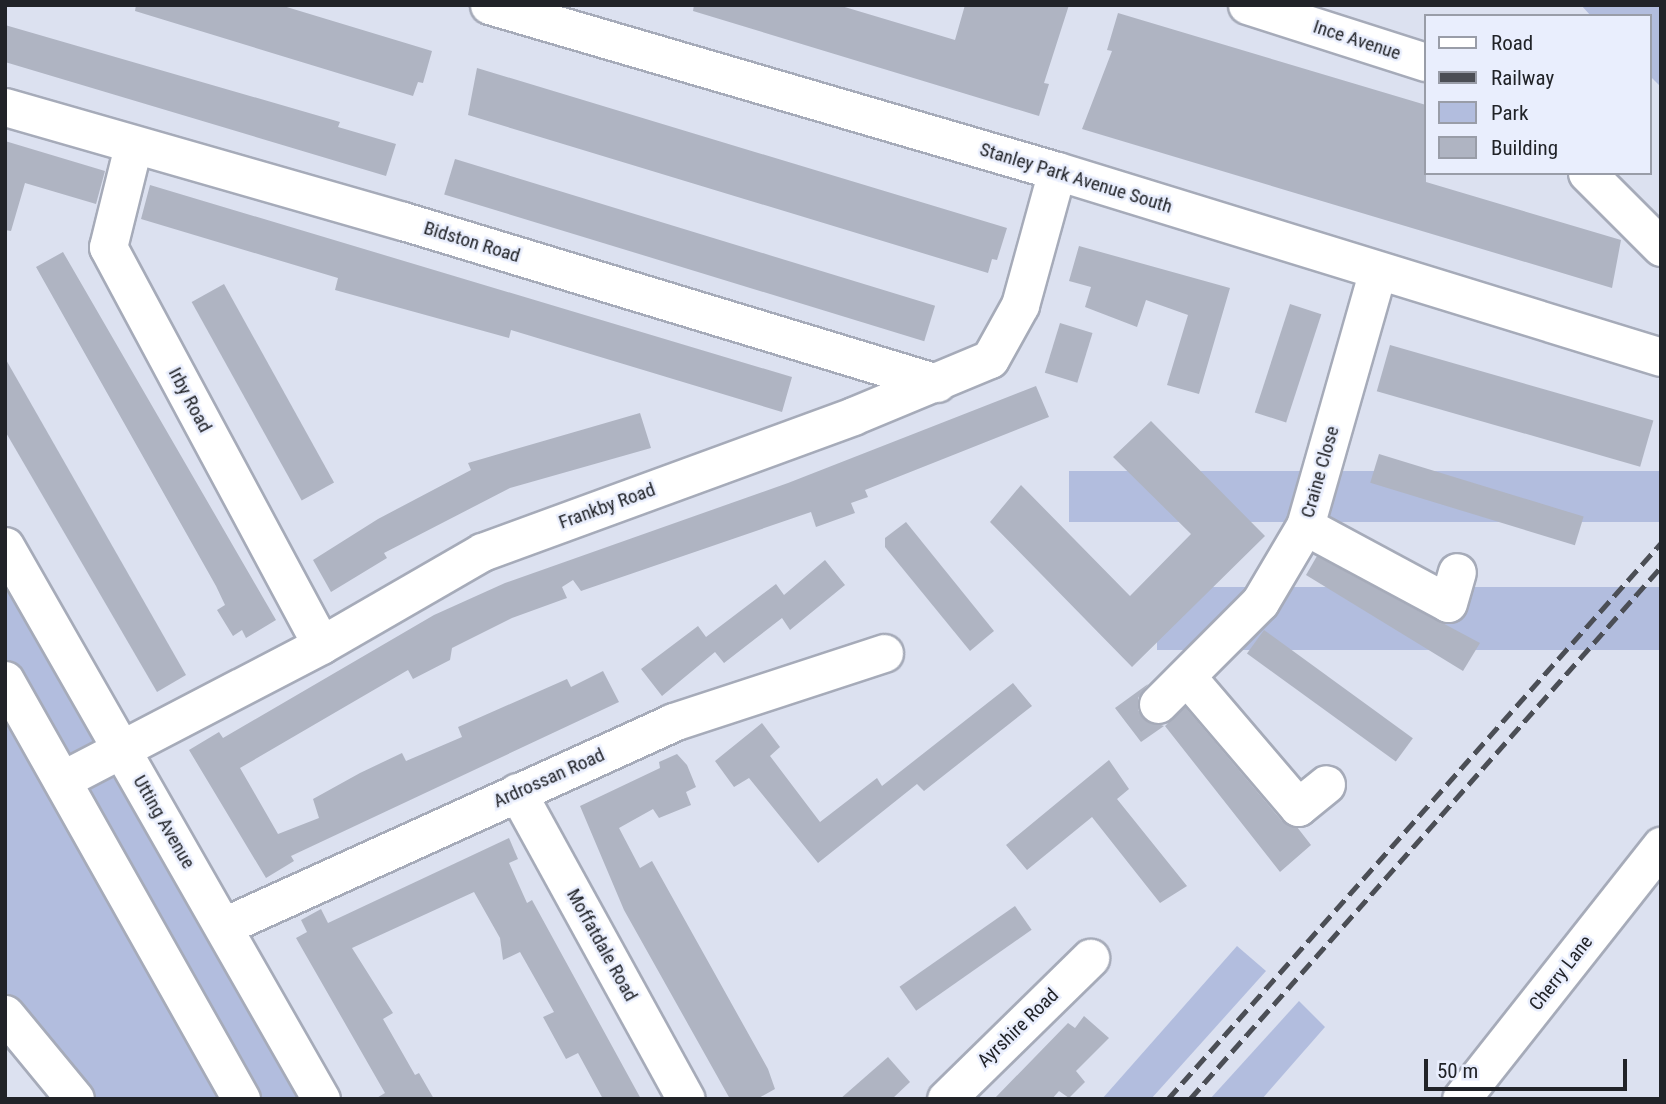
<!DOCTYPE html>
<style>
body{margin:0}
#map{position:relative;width:1666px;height:1104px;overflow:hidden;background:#dce1f0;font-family:"Roboto Condensed",sans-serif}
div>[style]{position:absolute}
.green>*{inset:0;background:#b2bdde;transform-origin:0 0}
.building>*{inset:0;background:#afb4c2;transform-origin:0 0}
.roads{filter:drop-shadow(2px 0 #a6abb9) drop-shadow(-2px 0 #a6abb9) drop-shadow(0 2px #a6abb9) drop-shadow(0 -2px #a6abb9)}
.minor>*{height:37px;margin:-18.5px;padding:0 18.5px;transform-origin:18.5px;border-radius:18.5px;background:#fff}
.rail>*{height:5px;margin-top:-2.5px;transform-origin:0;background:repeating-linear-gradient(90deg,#4b4e55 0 14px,transparent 0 21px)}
span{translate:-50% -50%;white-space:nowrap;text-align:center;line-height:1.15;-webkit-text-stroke:5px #e9eefd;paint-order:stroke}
.street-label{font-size:19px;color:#212328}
.frame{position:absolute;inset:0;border:7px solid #212328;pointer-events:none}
.legend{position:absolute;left:1424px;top:14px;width:228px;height:161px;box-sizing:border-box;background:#e9eefd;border:2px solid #999da8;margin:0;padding:9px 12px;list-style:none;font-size:21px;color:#212328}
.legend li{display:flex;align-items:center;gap:14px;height:35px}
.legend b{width:35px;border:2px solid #999da8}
.scale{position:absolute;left:1424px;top:1059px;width:203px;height:32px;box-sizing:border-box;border:4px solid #212328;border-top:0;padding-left:9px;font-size:21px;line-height:24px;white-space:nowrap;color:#212328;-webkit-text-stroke:5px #e9eefd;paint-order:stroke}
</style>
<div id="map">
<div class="green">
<div style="clip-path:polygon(1581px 5px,1661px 5px,1661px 87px,1650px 76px,1650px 16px,1591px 16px)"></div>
<div style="left:1661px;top:471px;width:51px;height:592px;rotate:90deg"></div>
<div style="clip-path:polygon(5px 546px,321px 1099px,75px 1099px,5px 1014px)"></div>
<div style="left:1661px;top:587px;width:63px;height:504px;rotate:90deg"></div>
<div style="clip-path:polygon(1237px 946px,1266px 971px,1151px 1099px,1102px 1099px)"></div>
<div style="clip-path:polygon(1299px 1001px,1325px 1027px,1262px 1099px,1210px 1099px)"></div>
</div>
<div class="building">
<div style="clip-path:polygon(136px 5px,280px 5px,432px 51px,423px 83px,418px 82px,413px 96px,135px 11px)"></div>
<div style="clip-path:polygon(694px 5px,838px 5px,955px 40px,965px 5px,1069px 5px,1044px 83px,1049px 84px,1039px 116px,693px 11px)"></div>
<div style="clip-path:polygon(1118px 13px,1426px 105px,1426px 182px,1621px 240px,1612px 288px,1082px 129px,1112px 51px,1107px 50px)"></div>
<div style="clip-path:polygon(5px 25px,340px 122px,338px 127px,396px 144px,386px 176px,5px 62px)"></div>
<div style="clip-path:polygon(477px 68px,1007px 228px,997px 260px,992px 259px,988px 273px,468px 115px)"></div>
<div style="clip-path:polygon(5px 141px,105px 171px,96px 204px,25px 183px,11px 231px,5px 230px)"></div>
<div style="left:455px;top:159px;width:502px;height:37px;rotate:17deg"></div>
<div style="clip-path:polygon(150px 185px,792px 377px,782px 412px,511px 330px,509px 338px,335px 290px,338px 278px,141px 219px)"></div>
<div style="clip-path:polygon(1079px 246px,1230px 288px,1199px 394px,1167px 385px,1188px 315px,1146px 300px,1137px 327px,1085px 307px,1091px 287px,1069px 281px)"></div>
<div style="clip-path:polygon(63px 252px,276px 620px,246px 638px,242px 630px,233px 636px,217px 610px,225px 605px,216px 586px,36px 267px)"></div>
<div style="left:224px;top:284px;width:227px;height:37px;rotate:61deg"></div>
<div style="left:1290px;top:304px;width:33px;height:114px;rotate:18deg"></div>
<div style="left:1060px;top:323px;width:34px;height:52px;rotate:17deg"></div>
<div style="left:1390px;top:345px;width:274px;height:48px;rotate:16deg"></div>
<div style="clip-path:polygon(5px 358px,186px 675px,157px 692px,5px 431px)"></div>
<div style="clip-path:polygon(1036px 386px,1049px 417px,865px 490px,868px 497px,851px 503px,855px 513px,816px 527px,811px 512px,581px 591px,573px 580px,562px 587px,567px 598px,512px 618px,452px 648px,450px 660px,413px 679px,408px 670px,240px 768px,278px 834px,319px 818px,313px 799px,360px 773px,402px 753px,406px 761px,462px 737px,458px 727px,567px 679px,571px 687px,603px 671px,619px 702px,291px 856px,294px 861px,266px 878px,189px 750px,219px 732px,223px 738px,434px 615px,505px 583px,788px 483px)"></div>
<div style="clip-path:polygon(640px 413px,651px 448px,510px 488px,384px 553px,387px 558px,331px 592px,313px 560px,378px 519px,471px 470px,468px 463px)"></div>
<div style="clip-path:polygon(1151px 421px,1265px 536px,1132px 667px,990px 522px,1021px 485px,1130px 596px,1191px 534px,1113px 457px)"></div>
<div style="left:1379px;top:454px;width:214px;height:30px;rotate:17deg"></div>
<div style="clip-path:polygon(906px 522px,994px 631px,970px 651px,885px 547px,885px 538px)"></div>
<div style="clip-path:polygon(1317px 556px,1480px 643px,1463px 671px,1306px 575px)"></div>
<div style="clip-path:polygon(825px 560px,845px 585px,790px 630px,782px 618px,724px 663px,715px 652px,662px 696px,641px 669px,698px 626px,706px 637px,776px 584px,784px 595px)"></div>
<div style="left:1264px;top:630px;width:184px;height:29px;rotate:36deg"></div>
<div style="clip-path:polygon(1013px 683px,1032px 706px,924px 791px,917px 784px,818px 863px,749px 778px,734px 787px,715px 761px,762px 723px,780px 747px,770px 756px,820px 822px,877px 778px,882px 786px)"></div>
<div style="clip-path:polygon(1148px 684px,1138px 698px,1138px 710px,1144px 719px,1164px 726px,1141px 742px,1115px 708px)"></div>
<div style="clip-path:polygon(1185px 707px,1282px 821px,1297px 827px,1311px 845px,1280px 872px,1165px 726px)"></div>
<div style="clip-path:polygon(677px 754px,687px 765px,696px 787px,686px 792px,691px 805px,659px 818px,653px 809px,619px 828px,640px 868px,652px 861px,768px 1069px,775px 1089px,757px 1099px,730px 1099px,624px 910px,580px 806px,660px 768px,659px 762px)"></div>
<div style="clip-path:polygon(1109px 760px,1129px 789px,1117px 799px,1187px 886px,1160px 903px,1092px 817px,1027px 870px,1006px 845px)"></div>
<div style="clip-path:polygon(509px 838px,518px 859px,509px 863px,527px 903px,532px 900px,641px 1099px,603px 1099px,578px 1053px,566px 1059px,543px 1017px,554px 1012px,520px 952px,503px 960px,500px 938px,474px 892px,352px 948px,393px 1013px,383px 1019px,415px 1075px,419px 1073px,434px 1099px,375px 1099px,385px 1093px,296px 938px,307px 932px,301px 920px,321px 909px,328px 923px)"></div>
<div style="left:1015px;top:906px;width:29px;height:141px;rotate:55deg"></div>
<div style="clip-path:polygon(1084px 1016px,1109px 1038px,1076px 1071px,1085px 1082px,1069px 1098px,1059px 1091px,1052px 1099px,994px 1099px,1068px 1023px,1075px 1028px)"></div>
<div style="clip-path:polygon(888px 1057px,910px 1082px,892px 1099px,840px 1099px)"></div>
</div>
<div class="roads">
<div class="minor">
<div style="left:489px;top:5px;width:592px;rotate:16.29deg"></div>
<div style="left:1057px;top:171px;width:632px;rotate:17.12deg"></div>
<div style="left:1247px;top:5px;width:188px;rotate:17.7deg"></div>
<div style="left:5px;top:107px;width:414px;rotate:16deg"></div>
<div style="left:403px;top:221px;width:558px;rotate:16.88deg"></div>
<div style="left:133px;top:146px;width:104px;rotate:103.9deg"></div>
<div style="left:108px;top:247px;width:451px;rotate:61.8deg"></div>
<div style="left:1587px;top:173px;width:105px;rotate:45deg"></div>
<div style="left:1305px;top:526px;width:162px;rotate:28.3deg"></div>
<div style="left:1448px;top:603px;width:32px;rotate:-74deg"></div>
<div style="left:5px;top:546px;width:637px;rotate:60.26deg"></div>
<div style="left:1187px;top:677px;width:171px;rotate:49.5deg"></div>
<div style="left:1298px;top:807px;width:36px;rotate:-39deg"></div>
<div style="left:5px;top:680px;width:481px;rotate:60.6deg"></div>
<div style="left:1158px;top:704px;width:144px;rotate:-45deg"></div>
<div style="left:1260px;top:602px;width:88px;rotate:-59.4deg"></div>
<div style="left:1305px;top:526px;width:263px;rotate:-74.1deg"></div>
<div style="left:62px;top:780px;width:292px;rotate:-27.5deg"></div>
<div style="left:321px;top:645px;width:186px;rotate:-30deg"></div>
<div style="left:482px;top:552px;width:395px;rotate:-20.1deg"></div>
<div style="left:853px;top:416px;width:148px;rotate:-22.6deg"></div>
<div style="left:990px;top:359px;width:62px;rotate:-60.9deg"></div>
<div style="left:1020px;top:305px;width:139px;rotate:-74.6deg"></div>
<div style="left:517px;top:792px;width:350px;rotate:61.2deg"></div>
<div style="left:224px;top:926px;width:493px;rotate:-24.4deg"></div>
<div style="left:673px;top:722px;width:222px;rotate:-18.1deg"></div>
<div style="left:5px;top:1014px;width:110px;rotate:50.5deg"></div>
<div style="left:946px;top:1099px;width:202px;rotate:-44.4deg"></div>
<div style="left:1461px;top:1099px;width:323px;rotate:-51.7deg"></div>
</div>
</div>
<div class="rail">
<div style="left:1168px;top:1099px;width:743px;rotate:-48.44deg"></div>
<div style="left:1190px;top:1099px;width:711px;rotate:-48.48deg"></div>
</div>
<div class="street-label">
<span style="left:1357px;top:40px;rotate:18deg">Ince Avenue</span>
<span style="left:1076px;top:178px;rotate:17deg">Stanley Park Avenue South</span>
<span style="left:472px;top:242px;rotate:17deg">Bidston Road</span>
<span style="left:190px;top:400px;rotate:62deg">Irby Road</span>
<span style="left:1320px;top:472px;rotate:-74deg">Craine Close</span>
<span style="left:607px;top:506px;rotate:-20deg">Frankby Road</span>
<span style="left:549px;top:778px;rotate:-24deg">Ardrossan Road</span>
<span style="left:164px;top:822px;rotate:60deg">Utting Avenue</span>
<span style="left:602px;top:945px;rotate:61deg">Moffatdale Road</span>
<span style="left:1561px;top:973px;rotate:-52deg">Cherry Lane</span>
<span style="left:1018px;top:1028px;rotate:-44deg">Ayrshire Road</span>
</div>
<div class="frame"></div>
<ul class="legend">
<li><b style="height:9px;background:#fff"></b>Road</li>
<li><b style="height:9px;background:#4b4e55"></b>Railway</li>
<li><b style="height:19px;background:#b2bdde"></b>Park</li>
<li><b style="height:19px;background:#afb4c2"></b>Building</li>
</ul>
<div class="scale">50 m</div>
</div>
